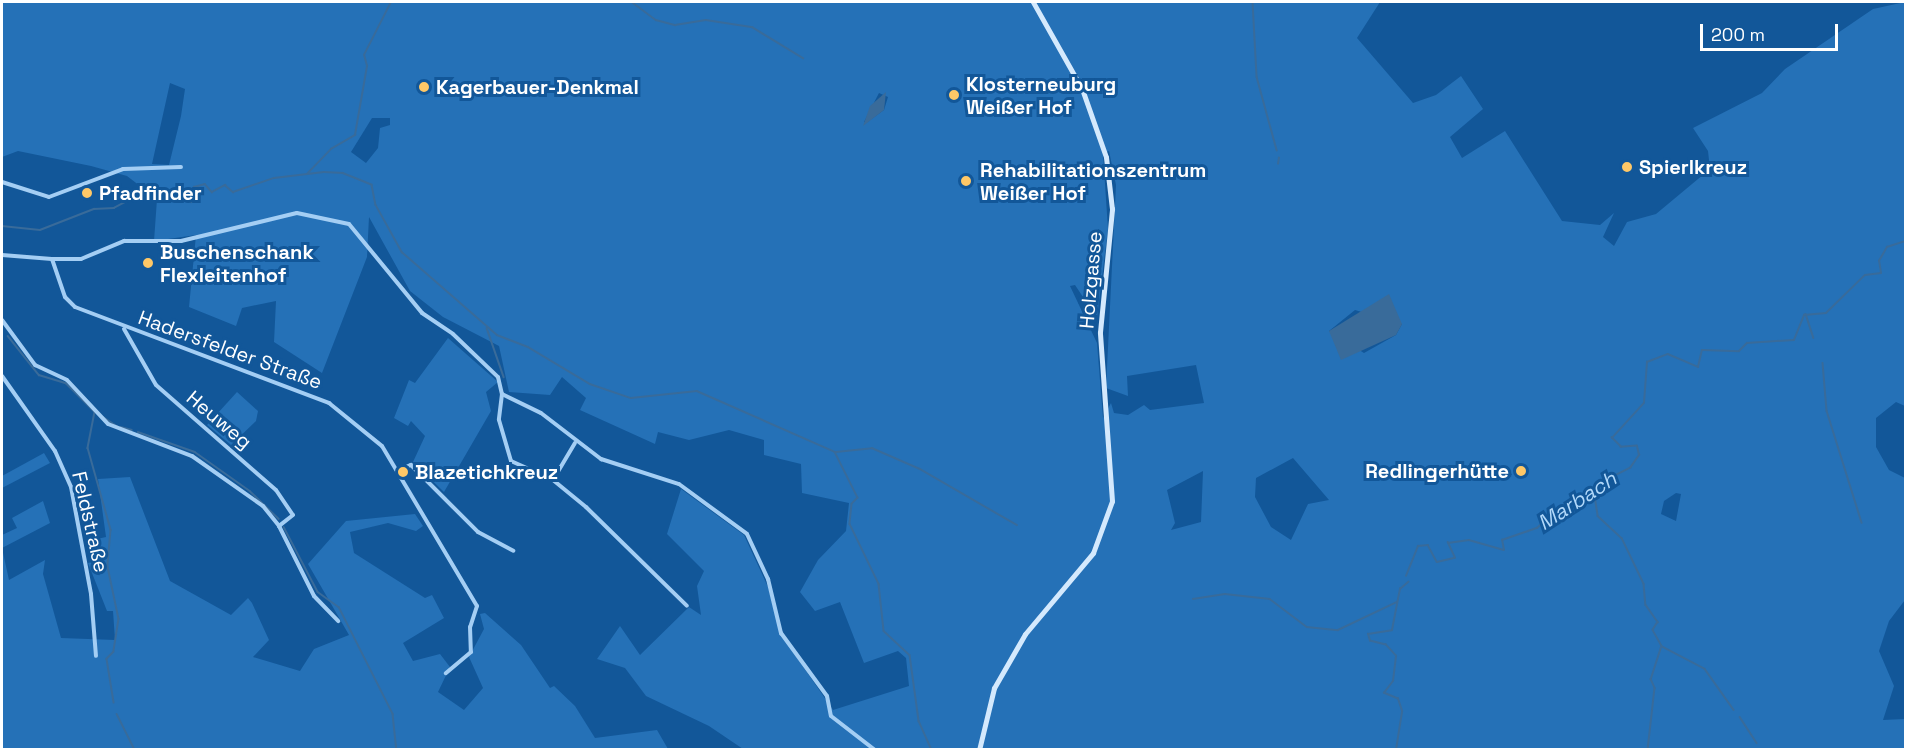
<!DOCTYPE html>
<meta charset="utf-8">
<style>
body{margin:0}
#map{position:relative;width:1907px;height:751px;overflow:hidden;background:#125799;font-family:"Space Grotesk",sans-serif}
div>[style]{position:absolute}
.green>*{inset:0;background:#2571b7}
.water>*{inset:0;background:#396b9a}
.stream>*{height:1.5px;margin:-0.75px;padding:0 0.75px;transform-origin:0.75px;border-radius:0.75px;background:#396b9a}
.street>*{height:4px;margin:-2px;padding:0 2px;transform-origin:2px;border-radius:2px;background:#a4cef4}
.secondary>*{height:5px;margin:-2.5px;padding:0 2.5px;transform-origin:2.5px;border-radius:2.5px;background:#d4e9fd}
.dots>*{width:16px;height:16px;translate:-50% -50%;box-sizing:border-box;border:3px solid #125799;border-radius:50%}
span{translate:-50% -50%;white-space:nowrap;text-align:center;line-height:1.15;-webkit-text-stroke:6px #125799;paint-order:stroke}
.poi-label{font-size:20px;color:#fff;font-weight:700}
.left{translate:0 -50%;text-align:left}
.right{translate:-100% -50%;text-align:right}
.street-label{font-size:20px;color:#fff}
.water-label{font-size:21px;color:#b1d8fa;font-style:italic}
.frame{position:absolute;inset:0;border:3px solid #fff;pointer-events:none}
.scale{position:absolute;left:1700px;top:24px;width:138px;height:27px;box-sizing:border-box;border:3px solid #fff;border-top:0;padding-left:8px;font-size:18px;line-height:21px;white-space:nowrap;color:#fff;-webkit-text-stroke:4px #125799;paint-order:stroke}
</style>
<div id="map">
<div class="green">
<div style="clip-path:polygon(evenodd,2px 2px,1380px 2px,1357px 38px,1413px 103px,1436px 95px,1461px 76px,1483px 109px,1450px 137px,1462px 158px,1505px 131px,1562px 221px,1600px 225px,1614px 213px,1603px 237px,1614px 246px,1627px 222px,1656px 214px,1710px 169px,1708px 151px,1693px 128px,1762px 93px,1785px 69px,1873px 9px,1905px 2px,1905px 406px,1896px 402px,1876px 418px,1876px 447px,1889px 470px,1905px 478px,1905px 600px,1889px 621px,1879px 651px,1894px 686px,1883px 720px,1905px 719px,1905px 749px,743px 749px,709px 726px,646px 696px,625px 668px,597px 659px,620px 626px,640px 655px,689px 607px,701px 615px,697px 586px,704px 571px,667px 534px,681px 489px,744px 535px,768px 587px,780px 633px,833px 710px,909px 686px,906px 658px,898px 651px,864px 663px,840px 602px,815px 611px,800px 592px,818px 560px,846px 531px,849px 503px,802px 493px,801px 464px,764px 455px,764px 440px,729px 430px,689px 440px,658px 432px,655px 444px,580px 410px,586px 398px,562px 377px,550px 395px,509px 392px,499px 346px,443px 317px,410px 291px,369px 217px,367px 257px,322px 373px,274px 342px,276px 301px,242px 308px,236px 326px,189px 307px,196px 235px,154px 241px,157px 199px,127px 176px,91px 166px,18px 151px,2px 157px,2px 2px,170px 83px,185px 89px,181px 116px,169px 165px,152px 164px,170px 83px,2px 2px,879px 93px,888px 97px,884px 110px,866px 123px,864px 122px,879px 93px,2px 2px,372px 118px,390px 118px,390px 125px,380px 128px,378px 148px,366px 163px,351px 152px,372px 118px,2px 2px,1109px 151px,1116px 185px,1106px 388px,1128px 396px,1127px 376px,1196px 365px,1204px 403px,1150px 410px,1144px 405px,1128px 415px,1114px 413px,1111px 403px,1103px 418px,1097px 343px,1070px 286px,1075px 285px,1097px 318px,1108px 229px,1103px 154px,1109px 151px,2px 2px,1355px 310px,1402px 324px,1396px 335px,1364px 353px,1329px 331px,1355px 310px,2px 2px,1293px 458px,1329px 500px,1308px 504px,1291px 540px,1271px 527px,1255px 497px,1256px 478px,1293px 458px,2px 2px,1203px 471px,1201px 522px,1171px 530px,1175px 523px,1167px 490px,1203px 471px,2px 2px,1676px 493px,1681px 494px,1676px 521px,1661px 514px,1664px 501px,1676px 493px)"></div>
<div style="clip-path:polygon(448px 338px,498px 382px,486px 392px,491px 411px,444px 492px,413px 462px,425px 436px,411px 421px,408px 426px,394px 418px,409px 380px,415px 383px)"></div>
<div style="clip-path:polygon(237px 392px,258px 411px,256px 421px,231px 445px,207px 425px)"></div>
<div style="clip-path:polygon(44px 453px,50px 463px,2px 488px,2px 476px)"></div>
<div style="clip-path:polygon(130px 477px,170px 581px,231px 615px,248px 598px,252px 603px,269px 640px,253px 657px,300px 671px,314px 649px,349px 635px,308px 564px,346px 521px,415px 514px,423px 526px,416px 531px,388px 523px,350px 532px,354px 553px,425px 598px,432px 595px,444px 618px,403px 643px,413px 661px,440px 654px,450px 667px,438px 692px,464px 710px,483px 688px,469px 657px,484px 629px,480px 614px,485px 613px,521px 645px,550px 688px,554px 686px,575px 706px,595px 738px,657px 730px,668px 749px,2px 749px,2px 535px,17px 528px,12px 518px,43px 501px,50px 523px,2px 548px,9px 580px,45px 560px,43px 574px,61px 638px,115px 640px,113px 611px,107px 611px,88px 563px,101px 560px,97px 539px,106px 537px,98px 479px)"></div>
</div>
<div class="water">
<div style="clip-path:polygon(886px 92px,884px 110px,863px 126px,870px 106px)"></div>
<div style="clip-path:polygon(1389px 294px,1402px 324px,1396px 335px,1341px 360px,1329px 331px)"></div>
</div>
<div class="stream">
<div style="left:632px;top:2px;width:30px;rotate:37deg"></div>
<div style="left:656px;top:20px;width:20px;rotate:15deg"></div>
<div style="left:675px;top:25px;width:31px;rotate:-9deg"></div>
<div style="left:706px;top:20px;width:47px;rotate:8.7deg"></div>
<div style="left:752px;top:27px;width:60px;rotate:31.3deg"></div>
<div style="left:1253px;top:2px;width:75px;rotate:86.9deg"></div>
<div style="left:1257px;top:77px;width:76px;rotate:74.7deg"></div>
<div style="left:1278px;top:164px;width:6px;rotate:-81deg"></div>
<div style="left:307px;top:174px;width:35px;rotate:-46deg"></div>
<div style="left:331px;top:149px;width:28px;rotate:-30deg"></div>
<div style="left:355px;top:135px;width:70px;rotate:-80.1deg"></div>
<div style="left:367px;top:66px;width:11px;rotate:-105deg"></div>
<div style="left:364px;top:55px;width:59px;rotate:-63deg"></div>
<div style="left:2px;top:226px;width:38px;rotate:6deg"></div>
<div style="left:40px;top:230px;width:58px;rotate:-21.3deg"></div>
<div style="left:94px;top:209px;width:20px;rotate:-3deg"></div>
<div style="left:114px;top:208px;width:40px;rotate:-28deg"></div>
<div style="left:149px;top:189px;width:20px;rotate:33deg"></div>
<div style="left:166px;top:200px;width:14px;rotate:-21deg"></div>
<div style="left:179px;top:195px;width:14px;rotate:30deg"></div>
<div style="left:191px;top:202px;width:15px;rotate:-79deg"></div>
<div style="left:194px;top:187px;width:11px;rotate:-15deg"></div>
<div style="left:205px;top:184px;width:11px;rotate:49deg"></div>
<div style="left:212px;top:192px;width:15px;rotate:-28deg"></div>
<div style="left:225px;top:185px;width:11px;rotate:41deg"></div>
<div style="left:233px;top:192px;width:43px;rotate:-18.9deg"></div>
<div style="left:274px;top:178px;width:50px;rotate:-6.8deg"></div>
<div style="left:324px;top:172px;width:19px;rotate:3deg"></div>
<div style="left:343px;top:173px;width:31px;rotate:22deg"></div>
<div style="left:372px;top:185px;width:20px;rotate:79deg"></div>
<div style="left:376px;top:205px;width:54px;rotate:61deg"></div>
<div style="left:402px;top:252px;width:126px;rotate:41.1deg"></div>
<div style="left:497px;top:335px;width:33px;rotate:21deg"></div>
<div style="left:528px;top:347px;width:72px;rotate:30.8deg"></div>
<div style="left:590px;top:384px;width:43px;rotate:18.9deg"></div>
<div style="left:631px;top:398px;width:66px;rotate:-6.1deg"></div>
<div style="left:697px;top:391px;width:151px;rotate:23.8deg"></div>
<div style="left:835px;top:452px;width:51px;rotate:63.4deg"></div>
<div style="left:858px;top:498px;width:8px;rotate:135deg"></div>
<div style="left:852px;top:504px;width:20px;rotate:96deg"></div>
<div style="left:850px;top:524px;width:67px;rotate:64.2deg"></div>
<div style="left:879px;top:584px;width:47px;rotate:83.9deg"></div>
<div style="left:884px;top:631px;width:35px;rotate:43deg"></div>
<div style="left:910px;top:655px;width:67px;rotate:82.2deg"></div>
<div style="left:919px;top:721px;width:32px;rotate:66deg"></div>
<div style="left:1806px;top:314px;width:25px;rotate:72deg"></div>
<div style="left:487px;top:328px;width:52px;rotate:70.9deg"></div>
<div style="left:8px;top:336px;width:50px;rotate:51.5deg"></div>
<div style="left:39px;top:375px;width:28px;rotate:17deg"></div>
<div style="left:66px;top:383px;width:41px;rotate:45deg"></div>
<div style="left:95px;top:412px;width:37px;rotate:101deg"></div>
<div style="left:88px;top:448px;width:85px;rotate:74.3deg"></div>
<div style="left:111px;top:530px;width:37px;rotate:95deg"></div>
<div style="left:108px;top:567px;width:53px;rotate:78.1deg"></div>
<div style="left:119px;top:619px;width:33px;rotate:99deg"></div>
<div style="left:114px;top:652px;width:10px;rotate:135deg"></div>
<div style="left:107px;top:659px;width:44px;rotate:80.8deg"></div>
<div style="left:1823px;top:363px;width:48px;rotate:85.2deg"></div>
<div style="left:1827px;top:411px;width:117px;rotate:72.6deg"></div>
<div style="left:103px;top:417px;width:17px;rotate:33deg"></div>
<div style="left:121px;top:427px;width:11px;rotate:15deg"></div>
<div style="left:138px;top:432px;width:60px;rotate:19.3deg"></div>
<div style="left:195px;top:452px;width:67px;rotate:35.3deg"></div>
<div style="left:250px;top:491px;width:40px;rotate:44deg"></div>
<div style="left:836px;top:452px;width:36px;rotate:-6deg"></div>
<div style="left:872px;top:448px;width:52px;rotate:23.6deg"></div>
<div style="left:920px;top:469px;width:112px;rotate:30deg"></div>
<div style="left:1595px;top:496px;width:20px;rotate:81deg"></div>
<div style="left:1598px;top:516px;width:33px;rotate:43deg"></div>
<div style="left:1622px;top:538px;width:51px;rotate:64.4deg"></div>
<div style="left:1644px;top:584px;width:21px;rotate:85deg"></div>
<div style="left:1646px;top:605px;width:21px;rotate:55deg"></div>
<div style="left:1658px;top:622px;width:9px;rotate:122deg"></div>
<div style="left:1653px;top:630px;width:18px;rotate:61deg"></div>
<div style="left:1662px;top:646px;width:35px;rotate:108deg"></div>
<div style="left:1651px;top:679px;width:10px;rotate:66deg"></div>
<div style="left:1655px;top:688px;width:62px;rotate:96.4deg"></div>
<div style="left:284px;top:527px;width:73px;rotate:62.4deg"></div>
<div style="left:318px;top:592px;width:26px;rotate:36deg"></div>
<div style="left:339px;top:607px;width:120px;rotate:63.2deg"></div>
<div style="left:393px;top:714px;width:36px;rotate:84deg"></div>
<div style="left:1406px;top:576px;width:32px;rotate:-68deg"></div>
<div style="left:1418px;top:546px;width:10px;rotate:-6deg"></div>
<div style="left:1428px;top:545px;width:19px;rotate:62deg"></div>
<div style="left:1437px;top:562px;width:18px;rotate:-13deg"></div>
<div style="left:1455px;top:558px;width:17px;rotate:-115deg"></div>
<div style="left:1448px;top:543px;width:21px;rotate:-8deg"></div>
<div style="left:1469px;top:540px;width:36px;rotate:16deg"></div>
<div style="left:1504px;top:550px;width:10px;rotate:-101deg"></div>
<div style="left:1502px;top:540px;width:37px;rotate:-19deg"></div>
<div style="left:1537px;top:528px;width:27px;rotate:-42deg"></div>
<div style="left:1557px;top:510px;width:41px;rotate:-22.8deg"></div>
<div style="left:1595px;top:494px;width:12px;rotate:-66deg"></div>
<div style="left:1600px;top:483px;width:34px;rotate:-27deg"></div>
<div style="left:1630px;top:468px;width:16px;rotate:-55deg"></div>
<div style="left:1639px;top:455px;width:9px;rotate:-103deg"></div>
<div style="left:1637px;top:446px;width:16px;rotate:176deg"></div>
<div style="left:1621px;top:447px;width:13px;rotate:-135deg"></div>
<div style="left:1612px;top:438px;width:47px;rotate:-47.6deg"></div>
<div style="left:1644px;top:403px;width:41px;rotate:-85.8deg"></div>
<div style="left:1647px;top:362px;width:22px;rotate:-21deg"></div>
<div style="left:1668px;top:354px;width:33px;rotate:23deg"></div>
<div style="left:1698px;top:367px;width:17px;rotate:-77deg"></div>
<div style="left:1702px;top:350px;width:37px;rotate:2deg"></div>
<div style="left:1739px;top:351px;width:11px;rotate:-45deg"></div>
<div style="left:1747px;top:343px;width:47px;rotate:-3.7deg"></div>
<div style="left:1794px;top:340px;width:27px;rotate:-68deg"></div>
<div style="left:1804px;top:315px;width:22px;rotate:-5deg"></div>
<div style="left:1826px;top:313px;width:54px;rotate:-44.3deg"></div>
<div style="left:1865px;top:275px;width:16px;rotate:-7deg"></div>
<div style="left:1881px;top:273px;width:12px;rotate:-99deg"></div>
<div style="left:1879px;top:261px;width:16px;rotate:-60deg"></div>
<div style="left:1887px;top:247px;width:20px;rotate:-18deg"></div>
<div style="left:1193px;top:599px;width:32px;rotate:-9deg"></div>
<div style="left:1225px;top:594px;width:45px;rotate:6.3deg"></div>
<div style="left:1270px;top:599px;width:46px;rotate:37.1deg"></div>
<div style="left:1307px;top:627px;width:31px;rotate:6deg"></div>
<div style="left:1338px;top:630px;width:65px;rotate:-25.4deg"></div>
<div style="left:1663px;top:647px;width:47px;rotate:27.6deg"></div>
<div style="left:1705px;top:669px;width:50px;rotate:54.7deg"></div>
<div style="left:117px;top:714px;width:40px;rotate:63.4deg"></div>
<div style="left:1740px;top:717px;width:31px;rotate:57deg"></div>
<div style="left:1396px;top:750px;width:39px;rotate:-81deg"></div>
<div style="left:1402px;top:711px;width:13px;rotate:-108deg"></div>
<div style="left:1398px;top:699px;width:15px;rotate:-157deg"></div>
<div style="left:1384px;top:693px;width:15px;rotate:-53deg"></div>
<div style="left:1393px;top:681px;width:25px;rotate:-83deg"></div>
<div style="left:1396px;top:656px;width:15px;rotate:-132deg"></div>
<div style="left:1386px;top:645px;width:16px;rotate:-166deg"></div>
<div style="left:1370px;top:641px;width:7px;rotate:-106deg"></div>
<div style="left:1368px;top:634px;width:24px;rotate:-9deg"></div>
<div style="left:1392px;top:630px;width:42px;rotate:-79deg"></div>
<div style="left:1400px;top:589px;width:11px;rotate:-41deg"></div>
</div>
<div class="street">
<div style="left:2px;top:182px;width:49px;rotate:17.7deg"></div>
<div style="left:49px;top:197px;width:79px;rotate:-20.7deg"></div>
<div style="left:123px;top:169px;width:58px;rotate:-2deg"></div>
<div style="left:2px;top:255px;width:50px;rotate:4.6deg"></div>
<div style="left:52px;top:259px;width:40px;rotate:71.1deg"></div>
<div style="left:65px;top:297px;width:14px;rotate:45deg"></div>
<div style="left:75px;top:307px;width:272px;rotate:20.7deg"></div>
<div style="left:329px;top:403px;width:68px;rotate:39.1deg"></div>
<div style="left:382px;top:446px;width:186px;rotate:59.3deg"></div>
<div style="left:477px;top:606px;width:22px;rotate:108deg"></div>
<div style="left:470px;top:627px;width:25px;rotate:88deg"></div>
<div style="left:471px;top:652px;width:33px;rotate:140deg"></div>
<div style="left:52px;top:259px;width:29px"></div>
<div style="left:81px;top:259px;width:47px;rotate:-22.7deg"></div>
<div style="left:124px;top:241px;width:57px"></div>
<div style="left:181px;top:241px;width:119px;rotate:-13.6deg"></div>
<div style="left:297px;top:213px;width:53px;rotate:11.9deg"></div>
<div style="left:349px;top:224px;width:115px;rotate:50.6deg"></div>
<div style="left:422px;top:313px;width:37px;rotate:34deg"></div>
<div style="left:453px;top:334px;width:62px;rotate:43.7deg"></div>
<div style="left:498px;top:377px;width:17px;rotate:77deg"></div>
<div style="left:502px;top:394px;width:43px;rotate:26deg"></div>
<div style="left:541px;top:413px;width:76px;rotate:37.5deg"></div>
<div style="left:601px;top:459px;width:82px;rotate:17.8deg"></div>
<div style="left:679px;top:484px;width:84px;rotate:36.3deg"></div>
<div style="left:747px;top:534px;width:50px;rotate:65deg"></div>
<div style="left:768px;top:579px;width:56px;rotate:76.5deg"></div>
<div style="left:781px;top:633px;width:78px;rotate:53.9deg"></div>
<div style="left:827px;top:696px;width:20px;rotate:79deg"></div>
<div style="left:831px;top:716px;width:56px;rotate:37.7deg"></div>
<div style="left:2px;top:320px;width:56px;rotate:53.7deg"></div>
<div style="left:35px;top:365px;width:35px;rotate:25deg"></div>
<div style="left:67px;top:380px;width:60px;rotate:47deg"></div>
<div style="left:108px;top:424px;width:90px;rotate:20.9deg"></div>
<div style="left:192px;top:456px;width:87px;rotate:35.2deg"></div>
<div style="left:263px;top:506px;width:26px;rotate:51deg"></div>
<div style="left:279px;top:526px;width:78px;rotate:63.4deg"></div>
<div style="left:314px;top:596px;width:35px;rotate:46deg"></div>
<div style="left:124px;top:329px;width:64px;rotate:60.3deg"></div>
<div style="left:156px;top:385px;width:159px;rotate:41.2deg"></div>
<div style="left:276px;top:490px;width:30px;rotate:56deg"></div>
<div style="left:293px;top:515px;width:18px;rotate:142deg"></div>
<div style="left:2px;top:376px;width:92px;rotate:54.8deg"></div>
<div style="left:55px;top:451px;width:39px;rotate:66deg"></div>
<div style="left:71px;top:487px;width:109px;rotate:79.4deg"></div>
<div style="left:91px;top:594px;width:62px;rotate:85.4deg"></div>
<div style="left:502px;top:394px;width:26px;rotate:97deg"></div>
<div style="left:499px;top:420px;width:43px;rotate:73.7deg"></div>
<div style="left:511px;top:461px;width:46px;rotate:24.3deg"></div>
<div style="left:553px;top:480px;width:43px;rotate:39.3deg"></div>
<div style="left:586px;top:507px;width:141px;rotate:44.4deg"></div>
<div style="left:399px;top:470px;width:13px;rotate:-23deg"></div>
<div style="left:411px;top:465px;width:95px;rotate:45deg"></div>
<div style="left:478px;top:532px;width:40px;rotate:28deg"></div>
<div style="left:553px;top:480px;width:43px;rotate:-59.3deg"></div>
</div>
<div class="secondary">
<div style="left:979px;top:750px;width:64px;rotate:-76.4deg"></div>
<div style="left:994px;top:688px;width:62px;rotate:-60.1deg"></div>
<div style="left:1025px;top:634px;width:106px;rotate:-50deg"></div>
<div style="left:1093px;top:553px;width:55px;rotate:-69.9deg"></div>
<div style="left:1112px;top:501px;width:169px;rotate:-94.1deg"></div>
<div style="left:1100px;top:332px;width:124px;rotate:-84.4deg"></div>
<div style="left:1112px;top:209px;width:52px;rotate:-96.6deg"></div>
<div style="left:1106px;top:157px;width:72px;rotate:-109.4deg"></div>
<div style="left:1082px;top:89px;width:100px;rotate:-119.4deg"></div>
</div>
<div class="dots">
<div style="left:424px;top:87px;background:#ffc867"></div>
<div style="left:954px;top:95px;background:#ffc867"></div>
<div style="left:1627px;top:167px;background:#ffc867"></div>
<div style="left:966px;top:181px;background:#ffc867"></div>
<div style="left:87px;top:193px;background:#ffc867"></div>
<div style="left:148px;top:263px;background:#ffc867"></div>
<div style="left:1521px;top:471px;background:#ffc867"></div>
<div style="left:403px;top:472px;background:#ffc867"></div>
</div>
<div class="poi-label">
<span class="left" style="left:966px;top:96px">Klosterneuburg<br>Weißer Hof</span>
<span class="left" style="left:436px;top:87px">Kagerbauer-Denkmal</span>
<span class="left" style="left:1639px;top:167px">Spierlkreuz</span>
<span class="left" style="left:980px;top:182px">Rehabilitationszentrum<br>Weißer Hof</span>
<span class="left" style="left:99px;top:193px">Pfadfinder</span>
<span class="left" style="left:160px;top:264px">Buschenschank<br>Flexleitenhof</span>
<span class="right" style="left:1509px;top:471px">Redlingerhütte</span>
<span class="left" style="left:415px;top:472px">Blazetichkreuz</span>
</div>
<div class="street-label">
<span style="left:1091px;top:280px;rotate:-85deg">Holzgasse</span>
<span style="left:230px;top:350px;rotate:20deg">Hadersfelder Straße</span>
<span style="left:219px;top:420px;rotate:40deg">Heuweg</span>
<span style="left:90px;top:522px;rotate:77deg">Feldstraße</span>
</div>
<div class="water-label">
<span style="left:1577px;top:501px;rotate:-33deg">Marbach</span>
</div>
<div class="frame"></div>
<div class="scale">200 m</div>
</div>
